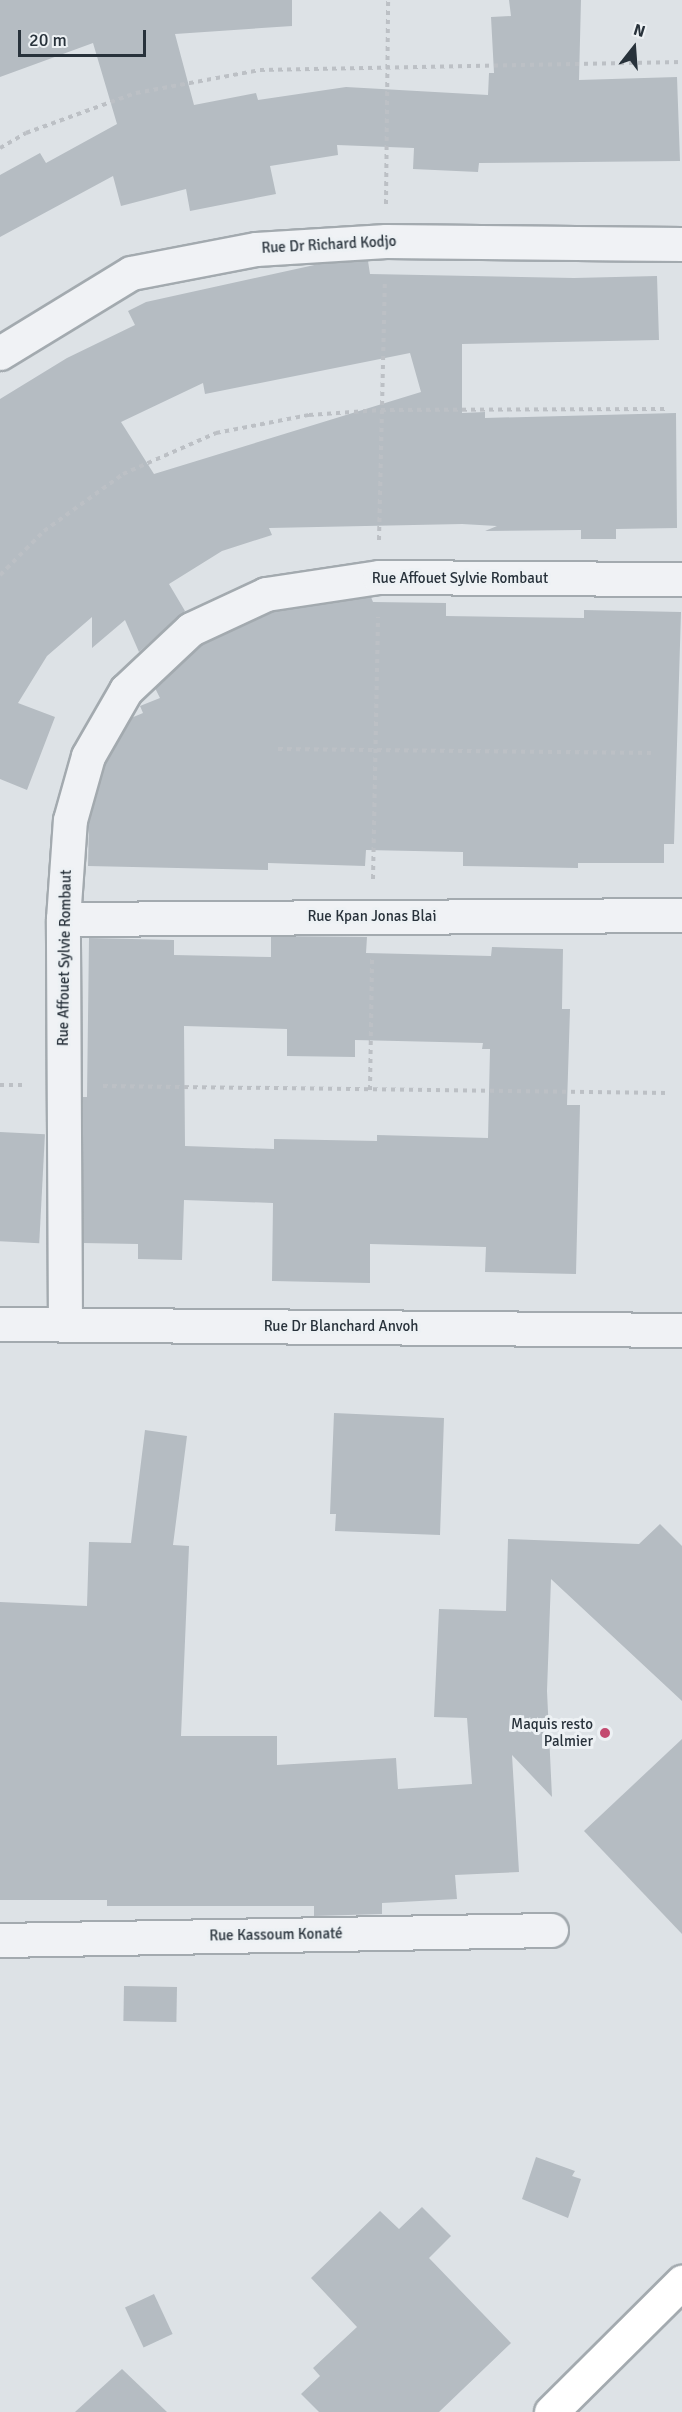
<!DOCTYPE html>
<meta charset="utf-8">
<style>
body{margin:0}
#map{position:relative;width:682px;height:2412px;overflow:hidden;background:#dde2e6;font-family:Signika,sans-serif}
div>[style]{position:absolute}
.building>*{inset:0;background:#b5bcc2;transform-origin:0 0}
.path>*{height:4px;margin-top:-2px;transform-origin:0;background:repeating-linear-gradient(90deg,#bcc0c5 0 4.5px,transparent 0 9px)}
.roads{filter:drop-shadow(2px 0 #a3aaaf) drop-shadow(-2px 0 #a3aaaf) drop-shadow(0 2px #a3aaaf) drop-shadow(0 -2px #a3aaaf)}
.street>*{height:33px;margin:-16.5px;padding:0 16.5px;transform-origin:16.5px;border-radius:16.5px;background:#f0f2f5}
.secondary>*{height:33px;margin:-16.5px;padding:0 16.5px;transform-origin:16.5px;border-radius:16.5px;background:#fff}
.dots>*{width:16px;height:16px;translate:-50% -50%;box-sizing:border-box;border:3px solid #edf1f4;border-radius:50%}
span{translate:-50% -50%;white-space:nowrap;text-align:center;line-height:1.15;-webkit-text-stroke:6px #edf1f4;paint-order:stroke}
.street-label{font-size:15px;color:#28323b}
.poi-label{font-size:15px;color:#28323b}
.right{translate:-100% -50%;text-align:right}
.north{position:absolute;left:604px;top:18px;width:60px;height:60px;-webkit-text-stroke:4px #edf1f4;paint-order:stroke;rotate:17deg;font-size:16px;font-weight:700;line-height:24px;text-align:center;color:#28323b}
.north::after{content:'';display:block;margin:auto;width:21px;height:27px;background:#28323b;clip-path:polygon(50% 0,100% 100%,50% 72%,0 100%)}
.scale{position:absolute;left:18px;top:30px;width:128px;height:27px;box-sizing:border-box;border:3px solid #28323b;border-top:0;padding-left:8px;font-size:18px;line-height:21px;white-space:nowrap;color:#28323b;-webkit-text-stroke:4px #edf1f4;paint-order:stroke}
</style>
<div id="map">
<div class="building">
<div style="clip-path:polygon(0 0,292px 0,292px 26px,175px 34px,194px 105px,256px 93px,258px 100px,346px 87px,488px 95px,489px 73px,494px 73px,491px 17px,511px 16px,509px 0,581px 0,579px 80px,677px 77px,680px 161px,479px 163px,478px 172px,413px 169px,414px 148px,337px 145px,338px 155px,270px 166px,276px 194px,190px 211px,186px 189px,121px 206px,113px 176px,0 237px,0 175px,40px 153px,46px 163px,117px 124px,93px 43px,0 77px)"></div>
<div style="clip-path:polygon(evenodd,368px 261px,370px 274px,574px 278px,657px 276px,659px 340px,462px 344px,462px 413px,485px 412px,485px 418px,676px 413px,677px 528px,616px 529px,616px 539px,581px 539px,581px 530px,485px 531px,497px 526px,462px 524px,269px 528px,272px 535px,222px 551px,169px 584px,185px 611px,139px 652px,125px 620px,92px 648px,92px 617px,47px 656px,18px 703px,55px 717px,27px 790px,0 779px,0 399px,67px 358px,135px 325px,128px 311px,146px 302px,319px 264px,368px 261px,410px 353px,421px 392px,154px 474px,121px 422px,203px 383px,205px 394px,410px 353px)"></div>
<div style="clip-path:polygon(371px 597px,373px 602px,446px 603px,446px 616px,584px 618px,584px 610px,681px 612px,674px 844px,664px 844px,664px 863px,578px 863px,578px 868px,463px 866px,463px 852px,366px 850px,365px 866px,268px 863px,268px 870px,88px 866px,89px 821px,105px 763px,131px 718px,143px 713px,140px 706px,160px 698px,155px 688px,202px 645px,271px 612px)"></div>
<div style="clip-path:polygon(evenodd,271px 936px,367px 937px,366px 953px,491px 956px,492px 947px,563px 949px,562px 1009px,570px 1009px,567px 1105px,580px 1105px,576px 1274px,485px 1272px,486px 1247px,370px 1244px,370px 1283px,272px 1281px,273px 1203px,184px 1200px,182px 1260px,138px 1259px,138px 1244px,83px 1243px,83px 1097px,87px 1097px,89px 938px,174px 940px,174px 955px,271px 957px,271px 936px,184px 1026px,287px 1029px,287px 1056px,355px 1057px,355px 1040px,483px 1043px,482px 1049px,490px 1049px,488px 1138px,377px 1135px,377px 1141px,274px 1139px,274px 1149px,185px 1146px,184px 1026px)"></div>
<div style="left:0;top:1132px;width:45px;height:109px;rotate:3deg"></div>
<div style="clip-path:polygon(334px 1413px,444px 1418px,440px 1535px,335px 1531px,336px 1514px,330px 1514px)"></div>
<div style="clip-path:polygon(145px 1430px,187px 1436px,173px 1545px,189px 1546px,181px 1736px,277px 1736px,277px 1765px,396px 1758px,398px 1789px,472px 1784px,467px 1718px,434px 1717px,439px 1609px,506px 1611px,508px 1539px,639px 1544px,660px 1524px,682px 1546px,682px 1701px,551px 1579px,547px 1691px,552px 1797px,512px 1755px,519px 1872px,455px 1875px,457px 1899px,382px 1903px,382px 1914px,314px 1916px,314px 1906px,107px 1906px,107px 1900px,0 1900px,0 1602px,87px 1606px,89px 1542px,131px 1543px)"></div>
<div style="clip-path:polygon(682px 1739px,682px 1934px,584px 1831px)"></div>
<div style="left:124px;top:1986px;width:53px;height:35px;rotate:1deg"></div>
<div style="clip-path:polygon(536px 2157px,575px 2171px,572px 2176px,581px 2179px,568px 2218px,522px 2199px)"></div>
<div style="clip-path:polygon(422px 2207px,451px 2236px,429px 2258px,511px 2343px,439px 2412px,319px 2412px,301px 2394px,320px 2376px,313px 2368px,357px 2327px,311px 2278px,380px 2211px,399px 2229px)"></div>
<div style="left:154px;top:2294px;width:44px;height:32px;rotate:65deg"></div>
<div style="clip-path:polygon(122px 2369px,167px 2412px,75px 2412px)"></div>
</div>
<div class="path">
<div style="left:0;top:148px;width:30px;rotate:-30deg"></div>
<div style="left:26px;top:133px;width:117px;rotate:-20deg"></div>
<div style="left:136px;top:93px;width:126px;rotate:-10.5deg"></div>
<div style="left:260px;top:70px;width:422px;rotate:-1.1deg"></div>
<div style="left:386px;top:204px;width:204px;rotate:-89.4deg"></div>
<div style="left:379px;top:540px;width:259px;rotate:-88.7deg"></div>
<div style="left:0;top:575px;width:62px;rotate:-45deg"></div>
<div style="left:44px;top:531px;width:97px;rotate:-35.8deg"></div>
<div style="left:123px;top:474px;width:102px;rotate:-23.8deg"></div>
<div style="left:216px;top:433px;width:95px;rotate:-11deg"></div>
<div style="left:309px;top:415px;width:72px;rotate:-4deg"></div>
<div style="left:381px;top:410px;width:287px;rotate:-0.2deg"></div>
<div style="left:278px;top:749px;width:377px;rotate:0.6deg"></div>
<div style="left:373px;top:879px;width:262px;rotate:-88.9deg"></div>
<div style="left:0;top:1085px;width:26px"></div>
<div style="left:103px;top:1086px;width:566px;rotate:0.71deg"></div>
<div style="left:370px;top:1090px;width:134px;rotate:-89.1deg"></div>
</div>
<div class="roads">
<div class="street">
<div style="left:0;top:353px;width:153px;rotate:-31.4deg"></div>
<div style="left:131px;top:273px;width:127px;rotate:-10.9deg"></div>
<div style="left:256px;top:249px;width:130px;rotate:-3.5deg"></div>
<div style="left:386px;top:241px;width:296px;rotate:0.6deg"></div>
<div style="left:63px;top:919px;width:619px;rotate:-0.37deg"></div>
<div style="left:0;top:1324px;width:682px;rotate:0.5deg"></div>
<div style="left:65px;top:1325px;width:406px;rotate:-90.3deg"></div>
<div style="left:63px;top:919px;width:99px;rotate:-86deg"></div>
<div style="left:70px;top:820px;width:66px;rotate:-74.3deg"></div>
<div style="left:88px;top:756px;width:76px;rotate:-60.1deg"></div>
<div style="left:126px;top:690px;width:89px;rotate:-43.2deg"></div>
<div style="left:191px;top:629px;width:83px;rotate:-25deg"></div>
<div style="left:266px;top:594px;width:114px;rotate:-8.6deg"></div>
<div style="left:379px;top:577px;width:303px;rotate:0.4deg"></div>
<div style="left:0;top:1940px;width:551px;rotate:-1.04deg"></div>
</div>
<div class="secondary">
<div style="left:551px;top:2412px;width:185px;rotate:-44.8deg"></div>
</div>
</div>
<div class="dots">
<div style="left:605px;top:1733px;background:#c34a70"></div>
</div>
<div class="street-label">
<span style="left:329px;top:245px;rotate:-3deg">Rue Dr Richard Kodjo</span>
<span style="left:460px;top:579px">Rue Affouet Sylvie Rombaut</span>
<span style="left:372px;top:917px">Rue Kpan Jonas Blai</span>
<span style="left:65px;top:958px;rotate:-89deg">Rue Affouet Sylvie Rombaut</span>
<span style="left:341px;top:1327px">Rue Dr Blanchard Anvoh</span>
<span style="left:276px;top:1935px;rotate:-1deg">Rue Kassoum Konaté</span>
</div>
<div class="poi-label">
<span class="right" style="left:593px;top:1733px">Maquis resto<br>Palmier</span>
</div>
<div class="north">N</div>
<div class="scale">20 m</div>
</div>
